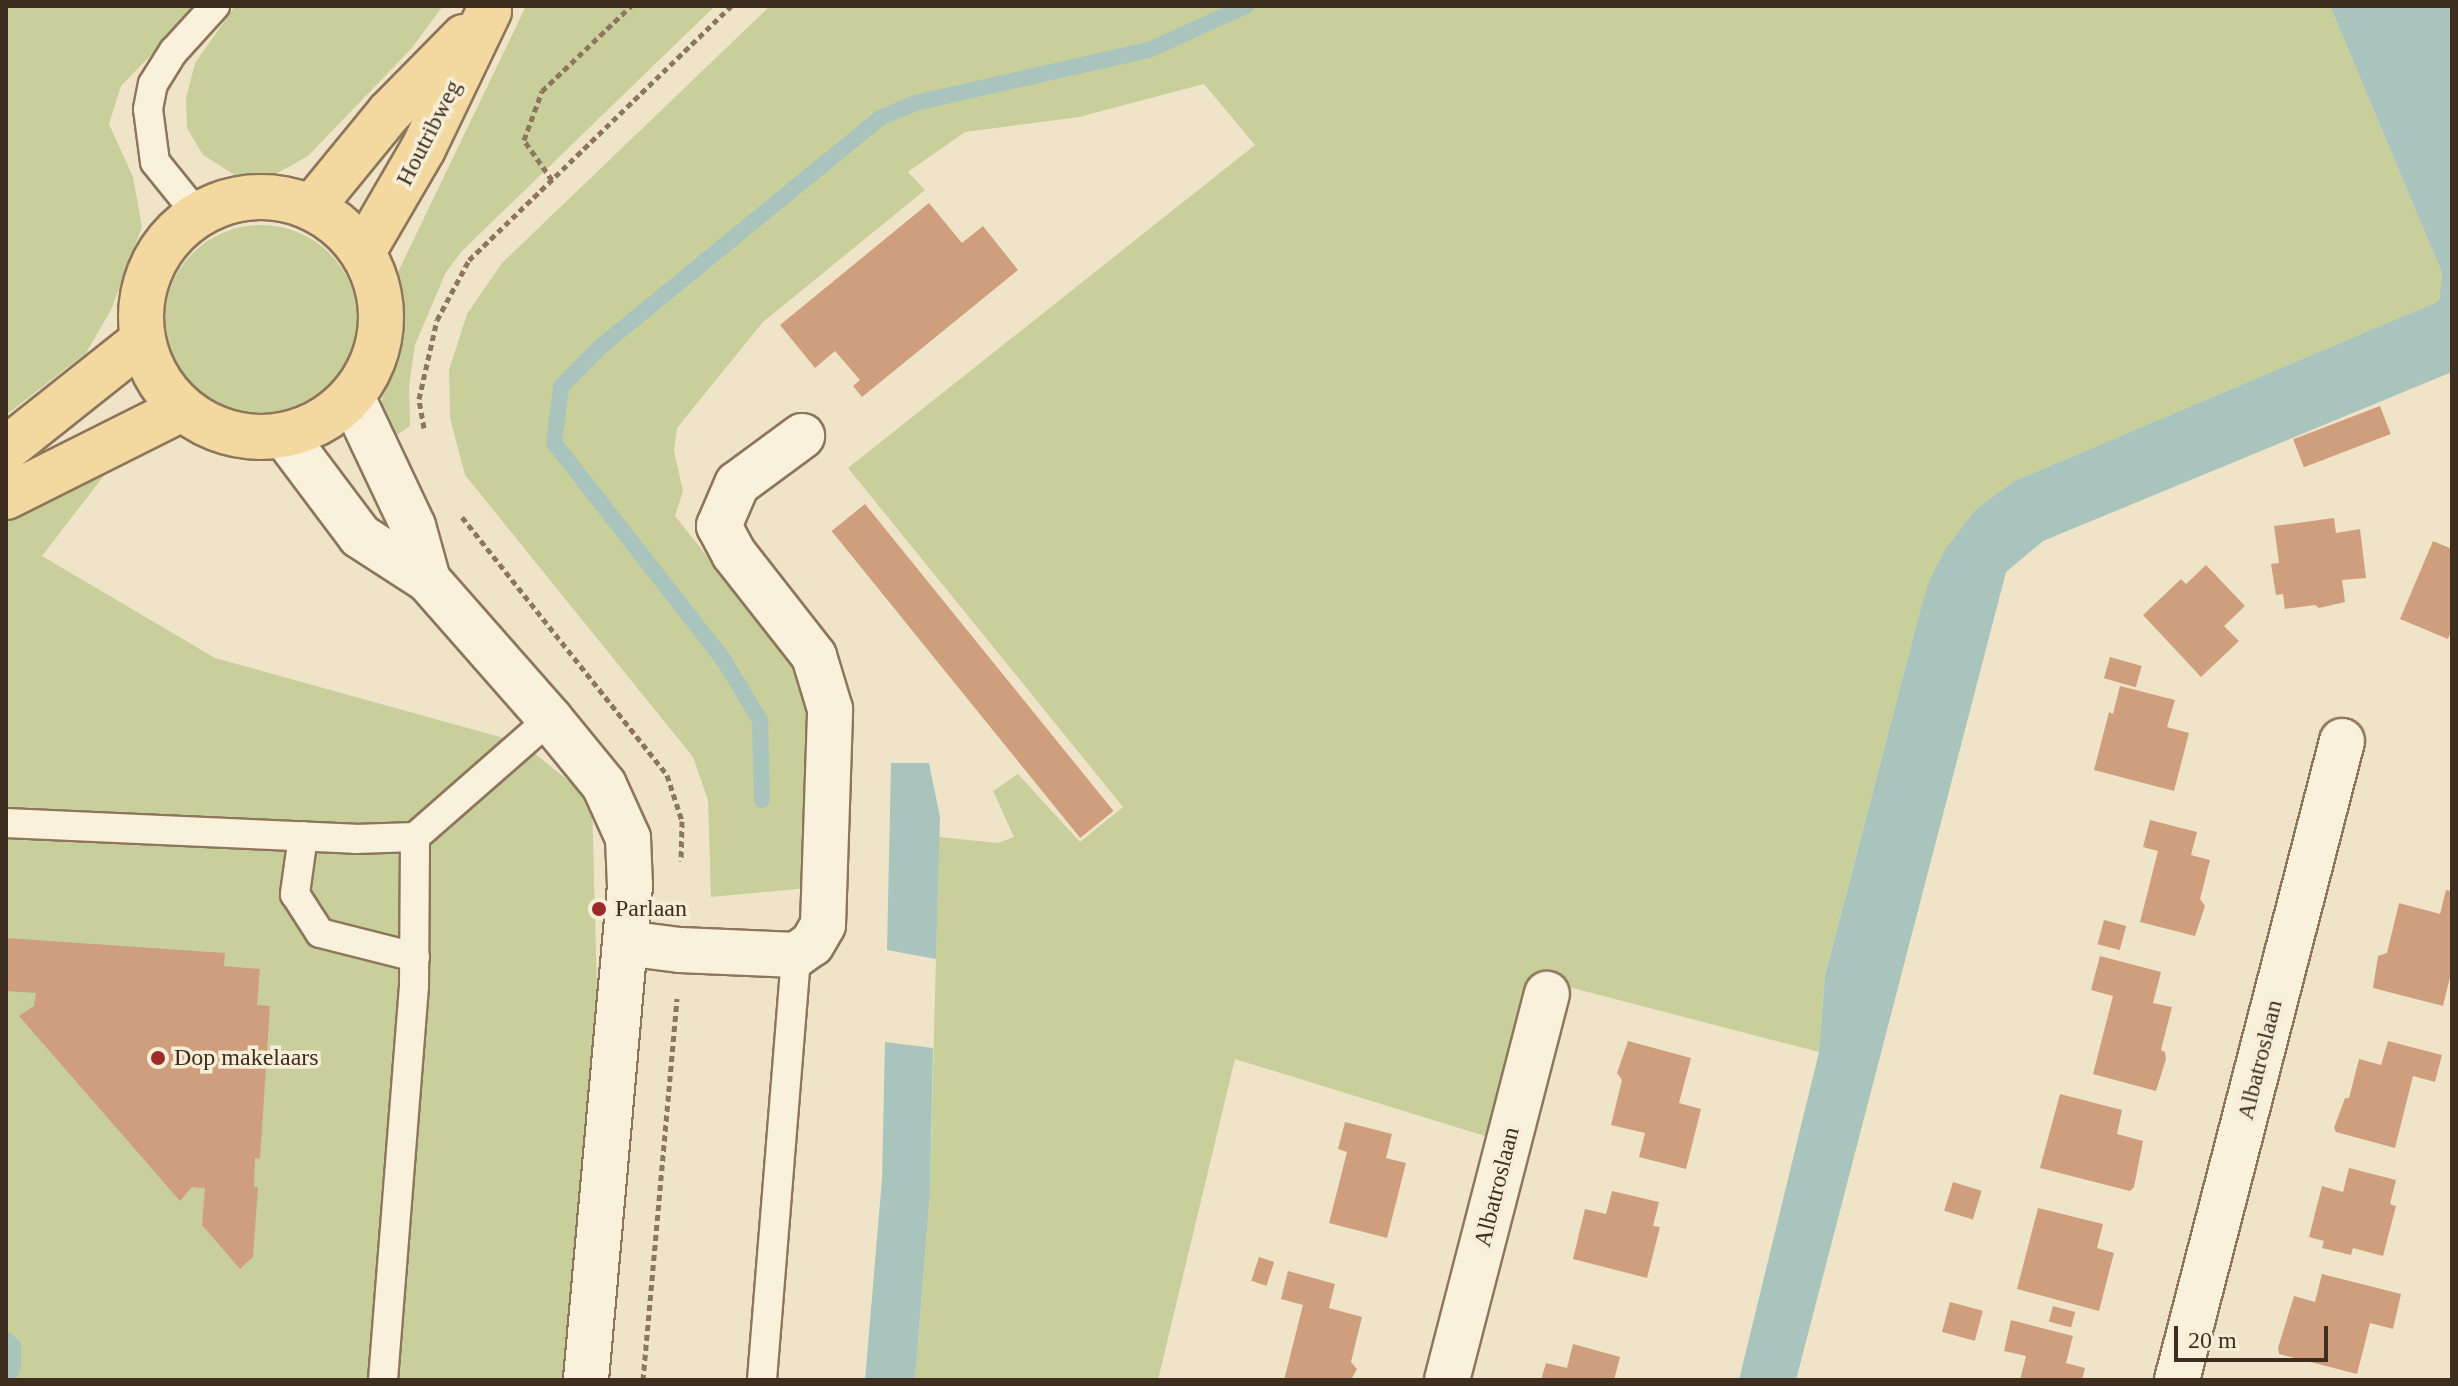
<!DOCTYPE html>
<style>
body{margin:0}
#map{position:relative;width:2458px;height:1386px;overflow:hidden;background:#f0e4c8;font-family:"Times New Roman",serif}
div>[style]{position:absolute}
.green>*{inset:0;background:#c9cf9b}
.round{border-radius:50%}
.water>*{inset:0;background:#a9c4bc}
.stream>*{height:16px;margin:-8px;padding:0 8px;transform-origin:8px;border-radius:8px;background:#a9c4bc}
.building>*{inset:0;background:#cf9f7d;transform-origin:0 0}
.path>*{height:5px;margin-top:-2.5px;transform-origin:0;background:repeating-linear-gradient(90deg,#8d765c 0 6px,transparent 0 10px)}
.roads{filter:drop-shadow(2px 0 #8d765c) drop-shadow(-2px 0 #8d765c) drop-shadow(0 2px #8d765c) drop-shadow(0 -2px #8d765c)}
.lane>*{height:28px;margin:-14px;padding:0 14px;transform-origin:14px;border-radius:14px;background:#faf1dc}
.street>*{height:44px;margin:-22px;padding:0 22px;transform-origin:22px;border-radius:22px;background:#faf1dc}
.primary>*{height:44px;margin:-22px;padding:0 22px;transform-origin:22px;border-radius:22px;background:#f3d9a0}
.primary>.ring{margin:-22px;padding:0;box-sizing:content-box;background:none;border:44px solid #f3d9a0;border-radius:50%}
.dots>*{width:22px;height:22px;translate:-50% -50%;box-sizing:border-box;border:4px solid #f7eed8;border-radius:50%}
span{translate:-50% -50%;white-space:nowrap;text-align:center;line-height:1.15;-webkit-text-stroke:7px #f7eed8;paint-order:stroke}
.street-label{font-size:24px;color:#3d2e20}
.poi-label{font-size:24px;color:#3d2e20}
.left{translate:0 -50%;text-align:left}
.frame{position:absolute;inset:0;border:8px solid #3d2e20;pointer-events:none}
.scale{position:absolute;left:2174px;top:1326px;width:154px;height:36px;box-sizing:border-box;border:4px solid #3d2e20;border-top:0;padding-left:10px;font-size:24px;line-height:28px;white-space:nowrap;color:#3d2e20;-webkit-text-stroke:6px #f7eed8;paint-order:stroke}
</style>
<div id="map">
<div class="green">
<div style="clip-path:polygon(6px 6px,198px 6px,121px 86px,109px 124px,133px 177px,142px 227px,111px 310px,86px 353px,6px 415px)"></div>
<div style="clip-path:polygon(235px 6px,443px 6px,411px 49px,308px 156px,274px 175px,241px 179px,203px 155px,187px 128px,186px 98px,195px 63px)"></div>
<div style="clip-path:polygon(526px 6px,715px 6px,462px 251px,446px 272px,415px 345px,409px 386px,410px 426px,384px 444px,377px 417px,402px 330px,398px 272px)"></div>
<div style="clip-path:polygon(770px 6px,2330px 6px,2442px 273px,2439px 301px,2014px 481px,1975px 510px,1946px 548px,1915px 630px,1825px 974px,1819px 1052px,1530px 977px,1485px 1136px,1235px 1059px,1158px 1380px,915px 1380px,930px 1193px,939px 837px,998px 843px,1014px 837px,993px 791px,1018px 774px,1080px 842px,1123px 807px,848px 468px,1255px 145px,1204px 84px,1079px 117px,965px 132px,908px 172px,925px 190px,763px 322px,677px 428px,674px 451px,683px 491px,675px 516px,795px 666px,812px 707px,807px 888px,711px 897px,708px 800px,693px 757px,465px 475px,450px 418px,449px 370px,467px 314px,502px 263px)"></div>
<div class="round" style="left:164px;top:225px;width:194px;height:194px"></div>
<div style="clip-path:polygon(126px 447px,42px 556px,215px 658px,522px 743px,592px 800px,607px 1380px,6px 1380px,6px 510px)"></div>
</div>
<div class="water">
<div style="clip-path:polygon(2330px 6px,2452px 6px,2452px 372px,2043px 541px,2006px 572px,1796px 1380px,1739px 1380px,1819px 1052px,1825px 975px,1915px 630px,1929px 581px,1946px 548px,1975px 510px,2014px 481px,2439px 301px,2442px 273px)"></div>
<div style="clip-path:polygon(891px 763px,929px 763px,940px 817px,936px 959px,887px 950px)"></div>
<div style="clip-path:polygon(885px 1042px,933px 1048px,930px 1193px,915px 1380px,865px 1380px,882px 1179px)"></div>
<div style="clip-path:polygon(6px 1330px,21px 1342px,21px 1368px,16px 1380px,6px 1380px)"></div>
</div>
<div class="stream">
<div style="left:762px;top:800px;width:80px;rotate:-91.4deg"></div>
<div style="left:760px;top:720px;width:71px;rotate:-121.2deg"></div>
<div style="left:723px;top:659px;width:274px;rotate:-128deg"></div>
<div style="left:554px;top:443px;width:56px;rotate:-82.9deg"></div>
<div style="left:561px;top:387px;width:54px;rotate:-45.7deg"></div>
<div style="left:599px;top:348px;width:363px;rotate:-39.3deg"></div>
<div style="left:880px;top:118px;width:38px;rotate:-23deg"></div>
<div style="left:915px;top:103px;width:240px;rotate:-12.8deg"></div>
<div style="left:1149px;top:50px;width:107px;rotate:-24.4deg"></div>
</div>
<div class="building">
<div style="clip-path:polygon(929px 203px,962px 243px,983px 226px,1018px 270px,862px 397px,853px 386px,860px 380px,835px 351px,815px 368px,780px 325px)"></div>
<div style="left:2380px;top:406px;width:30px;height:93px;rotate:69deg"></div>
<div style="left:865px;top:504px;width:395px;height:43px;rotate:51deg"></div>
<div style="clip-path:polygon(2334px 518px,2336px 533px,2360px 529px,2366px 578px,2342px 580px,2345px 602px,2319px 608px,2315px 605px,2285px 609px,2283px 594px,2276px 595px,2271px 564px,2279px 563px,2274px 526px)"></div>
<div style="clip-path:polygon(2433px 541px,2452px 549px,2452px 629px,2448px 639px,2400px 619px)"></div>
<div style="clip-path:polygon(2206px 565px,2245px 606px,2224px 626px,2239px 641px,2201px 677px,2143px 615px,2181px 579px,2186px 584px)"></div>
<div style="left:2110px;top:657px;width:33px;height:22px;rotate:16deg"></div>
<div style="clip-path:polygon(2120px 686px,2175px 700px,2167px 727px,2189px 733px,2174px 791px,2094px 770px,2109px 712px,2113px 714px)"></div>
<div style="clip-path:polygon(2150px 820px,2197px 832px,2191px 855px,2210px 860px,2200px 899px,2205px 906px,2195px 936px,2140px 922px,2158px 851px,2143px 847px)"></div>
<div style="clip-path:polygon(2446px 890px,2452px 891px,2452px 969px,2443px 1006px,2373px 988px,2378px 956px,2387px 953px,2399px 903px,2440px 914px)"></div>
<div style="left:2104px;top:920px;width:23px;height:25px;rotate:15deg"></div>
<div style="clip-path:polygon(6px 938px,225px 953px,224px 966px,260px 969px,257px 1005px,270px 1006px,260px 1159px,255px 1158px,254px 1187px,258px 1187px,253px 1257px,240px 1269px,202px 1225px,205px 1188px,192px 1187px,180px 1201px,19px 1016px,34px 1006px,36px 993px,6px 991px)"></div>
<div style="clip-path:polygon(2100px 956px,2161px 972px,2153px 1003px,2172px 1007px,2161px 1050px,2165px 1052px,2166px 1059px,2156px 1091px,2093px 1074px,2113px 996px,2091px 990px)"></div>
<div style="clip-path:polygon(1628px 1041px,1691px 1058px,1679px 1103px,1701px 1109px,1686px 1169px,1639px 1157px,1645px 1133px,1611px 1125px,1622px 1080px,1617px 1073px)"></div>
<div style="clip-path:polygon(2388px 1041px,2442px 1055px,2435px 1082px,2413px 1076px,2395px 1148px,2336px 1132px,2334px 1128px,2345px 1098px,2349px 1098px,2359px 1059px,2381px 1065px)"></div>
<div style="clip-path:polygon(2060px 1094px,2122px 1110px,2117px 1134px,2143px 1141px,2134px 1187px,2130px 1191px,2040px 1168px)"></div>
<div style="clip-path:polygon(1345px 1122px,1392px 1134px,1386px 1158px,1406px 1163px,1387px 1238px,1329px 1223px,1347px 1152px,1338px 1149px)"></div>
<div style="clip-path:polygon(2349px 1168px,2396px 1180px,2390px 1204px,2396px 1206px,2383px 1256px,2353px 1248px,2351px 1255px,2322px 1248px,2324px 1241px,2309px 1237px,2322px 1186px,2343px 1192px)"></div>
<div style="left:1953px;top:1182px;width:30px;height:30px;rotate:17deg"></div>
<div style="clip-path:polygon(1612px 1191px,1659px 1202px,1653px 1226px,1660px 1227px,1647px 1278px,1573px 1259px,1585px 1209px,1606px 1214px)"></div>
<div style="clip-path:polygon(2038px 1208px,2103px 1224px,2097px 1248px,2114px 1253px,2099px 1311px,2017px 1289px)"></div>
<div style="left:1259px;top:1257px;width:16px;height:25px;rotate:18deg"></div>
<div style="clip-path:polygon(1288px 1271px,1335px 1284px,1329px 1308px,1362px 1317px,1351px 1362px,1357px 1369px,1351px 1380px,1284px 1380px,1303px 1305px,1281px 1299px)"></div>
<div style="clip-path:polygon(2322px 1274px,2401px 1294px,2393px 1329px,2370px 1323px,2357px 1374px,2279px 1354px,2278px 1348px,2294px 1296px,2315px 1302px)"></div>
<div style="left:1950px;top:1302px;width:34px;height:31px;rotate:15deg"></div>
<div style="left:2053px;top:1306px;width:23px;height:16px;rotate:15deg"></div>
<div style="clip-path:polygon(2011px 1320px,2073px 1336px,2066px 1363px,2085px 1368px,2082px 1380px,2020px 1380px,2026px 1356px,2004px 1351px)"></div>
<div style="clip-path:polygon(1573px 1344px,1620px 1357px,1614px 1380px,1541px 1380px,1546px 1363px,1567px 1368px)"></div>
</div>
<div class="path">
<div style="left:552px;top:180px;width:49px;rotate:-125deg"></div>
<div style="left:524px;top:140px;width:52px;rotate:-69.8deg"></div>
<div style="left:542px;top:91px;width:123px;rotate:-43.7deg"></div>
<div style="left:424px;top:428px;width:29px;rotate:-100deg"></div>
<div style="left:419px;top:399px;width:81px;rotate:-77.2deg"></div>
<div style="left:437px;top:320px;width:68px;rotate:-61.9deg"></div>
<div style="left:469px;top:260px;width:365px;rotate:-44.1deg"></div>
<div style="left:462px;top:517px;width:330px;rotate:51.5deg"></div>
<div style="left:667px;top:775px;width:48px;rotate:71.9deg"></div>
<div style="left:682px;top:821px;width:40px;rotate:91.4deg"></div>
<div style="left:643px;top:1380px;width:383px;rotate:-84.9deg"></div>
</div>
<div class="roads">
<div class="lane">
<div style="left:197px;top:214px;width:67px;rotate:-128.9deg"></div>
<div style="left:155px;top:162px;width:53px;rotate:-97.5deg"></div>
<div style="left:148px;top:109px;width:25px;rotate:-79deg"></div>
<div style="left:153px;top:84px;width:39px;rotate:-58deg"></div>
<div style="left:174px;top:51px;width:61px;rotate:-47.7deg"></div>
<div style="left:6px;top:823px;width:349px;rotate:2.6deg"></div>
<div style="left:355px;top:839px;width:60px;rotate:-1.9deg"></div>
<div style="left:415px;top:837px;width:179px;rotate:-41.2deg"></div>
<div style="left:303px;top:836px;width:59px;rotate:97.9deg"></div>
<div style="left:295px;top:894px;width:46px;rotate:57.3deg"></div>
<div style="left:320px;top:933px;width:98px;rotate:14.2deg"></div>
<div style="left:383px;top:1380px;width:395px;rotate:-85.5deg"></div>
<div style="left:414px;top:986px;width:149px;rotate:-89.6deg"></div>
<div style="left:762px;top:1380px;width:426px;rotate:-85.4deg"></div>
</div>
<div class="street">
<div style="left:352px;top:397px;width:143px;rotate:64.7deg"></div>
<div style="left:413px;top:526px;width:56px;rotate:74.5deg"></div>
<div style="left:285px;top:436px;width:125px;rotate:53.1deg"></div>
<div style="left:360px;top:536px;width:81px;rotate:32.9deg"></div>
<div style="left:428px;top:580px;width:185px;rotate:48.7deg"></div>
<div style="left:550px;top:719px;width:85px;rotate:50.7deg"></div>
<div style="left:604px;top:785px;width:58px;rotate:65.6deg"></div>
<div style="left:628px;top:838px;width:48px;rotate:87.6deg"></div>
<div style="left:630px;top:886px;width:496px;rotate:95.1deg"></div>
<div style="left:625px;top:943px;width:55px;rotate:7.3deg"></div>
<div style="left:680px;top:950px;width:116px;rotate:2.5deg"></div>
<div style="left:796px;top:955px;width:19px;rotate:-35deg"></div>
<div style="left:812px;top:944px;width:22px;rotate:-60deg"></div>
<div style="left:823px;top:925px;width:216px;rotate:-88.1deg"></div>
<div style="left:830px;top:709px;width:55px;rotate:-106.8deg"></div>
<div style="left:814px;top:656px;width:130px;rotate:-128.1deg"></div>
<div style="left:734px;top:554px;width:32px;rotate:-118deg"></div>
<div style="left:719px;top:526px;width:46px;rotate:-66.8deg"></div>
<div style="left:737px;top:484px;width:81px;rotate:-36.4deg"></div>
<div style="left:1447px;top:1380px;width:399px;rotate:-75.5deg"></div>
<div style="left:2177px;top:1380px;width:660px;rotate:-75.52deg"></div>
</div>
<div class="primary">
<div class="ring" style="left:141px;top:197px;width:196px;height:196px"></div>
<div style="left:312px;top:207px;width:122px;rotate:-50.7deg"></div>
<div style="left:389px;top:113px;width:107px;rotate:-45.4deg"></div>
<div style="left:363px;top:252px;width:119px;rotate:-59.8deg"></div>
<div style="left:423px;top:149px;width:153px;rotate:-64.4deg"></div>
<div style="left:6px;top:449px;width:174px;rotate:-38.5deg"></div>
<div style="left:6px;top:497px;width:197px;rotate:-26.6deg"></div>
</div>
</div>
<div class="dots">
<div style="left:599px;top:909px;background:#9e2a2b"></div>
<div style="left:158px;top:1058px;background:#9e2a2b"></div>
</div>
<div class="street-label">
<span style="left:429px;top:133px;rotate:-63deg">Houtribweg</span>
<span style="left:2260px;top:1060px;rotate:-76deg">Albatroslaan</span>
<span style="left:1497px;top:1187px;rotate:-76deg">Albatroslaan</span>
</div>
<div class="poi-label">
<span class="left" style="left:615px;top:909px">Parlaan</span>
<span class="left" style="left:174px;top:1058px">Dop makelaars</span>
</div>
<div class="frame"></div>
<div class="scale">20 m</div>
</div>
